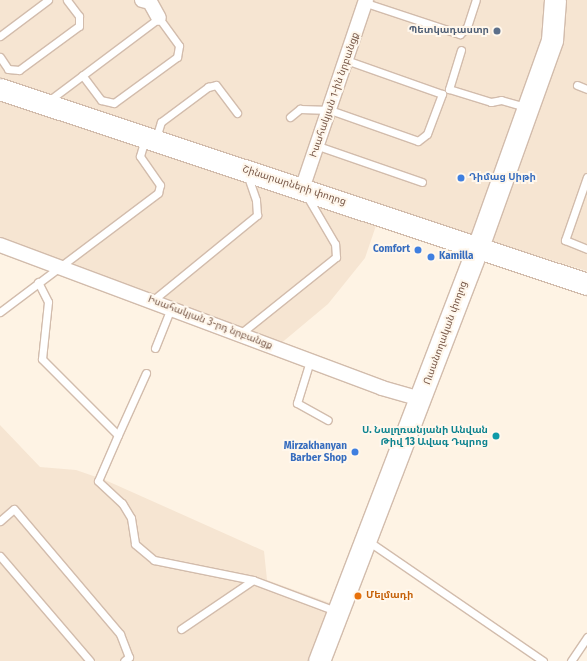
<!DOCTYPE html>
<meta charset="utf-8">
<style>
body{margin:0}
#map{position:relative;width:587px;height:661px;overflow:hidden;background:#fef3e4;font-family:"Fira Sans","Noto Sans Armenian",sans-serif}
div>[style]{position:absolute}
.residential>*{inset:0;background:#f6e5d2}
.roads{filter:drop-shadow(1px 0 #d2bcac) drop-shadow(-1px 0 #d2bcac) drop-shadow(0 1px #d2bcac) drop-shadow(0 -1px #d2bcac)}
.lane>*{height:7px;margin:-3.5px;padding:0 3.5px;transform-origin:3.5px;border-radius:3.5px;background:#fff}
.street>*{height:14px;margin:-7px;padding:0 7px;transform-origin:7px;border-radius:7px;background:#fff}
.secondary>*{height:21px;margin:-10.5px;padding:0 10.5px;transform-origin:10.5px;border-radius:10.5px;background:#fff}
.dots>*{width:11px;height:11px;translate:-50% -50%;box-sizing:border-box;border:2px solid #fff7ec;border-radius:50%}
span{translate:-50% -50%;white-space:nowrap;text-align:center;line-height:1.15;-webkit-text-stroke:4px #fff7ec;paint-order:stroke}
.service-label{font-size:10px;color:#4e5e75;font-weight:700}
.right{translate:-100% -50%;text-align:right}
.street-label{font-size:10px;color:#785848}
.shop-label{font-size:10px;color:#366cbe;font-weight:700}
.left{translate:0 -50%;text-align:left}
.culture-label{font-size:10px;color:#0d838f;font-weight:700}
.food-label{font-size:10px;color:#c56008;font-weight:700}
</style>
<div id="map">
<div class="residential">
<div style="clip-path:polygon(0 0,587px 0,587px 271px,382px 208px,365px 258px,328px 304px,273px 350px,0 253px)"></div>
<div style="clip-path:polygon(0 425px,40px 467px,76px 470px,105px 480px,264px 551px,267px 580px,330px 603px,308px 661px,0 661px)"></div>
</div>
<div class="roads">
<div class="lane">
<div style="left:366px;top:3px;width:99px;rotate:18.3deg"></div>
<div style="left:460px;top:34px;width:10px;rotate:-45deg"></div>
<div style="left:467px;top:27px;width:28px;rotate:-72deg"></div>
<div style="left:0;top:36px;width:60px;rotate:-36.9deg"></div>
<div style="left:461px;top:50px;width:41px;rotate:107.1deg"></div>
<div style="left:449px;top:89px;width:44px;rotate:17.2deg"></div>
<div style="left:491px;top:102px;width:10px;rotate:-11deg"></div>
<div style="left:501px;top:100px;width:26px;rotate:16deg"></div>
<div style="left:0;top:57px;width:14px;rotate:56deg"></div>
<div style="left:8px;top:69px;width:11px;rotate:5deg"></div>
<div style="left:19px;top:70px;width:74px;rotate:-36.3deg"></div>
<div style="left:79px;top:26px;width:10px;rotate:-90deg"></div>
<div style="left:79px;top:16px;width:20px;rotate:-127deg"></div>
<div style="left:577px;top:85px;width:11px;rotate:22deg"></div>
<div style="left:47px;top:102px;width:140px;rotate:-36.9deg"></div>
<div style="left:159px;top:18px;width:34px;rotate:54deg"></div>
<div style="left:179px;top:46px;width:11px;rotate:100deg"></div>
<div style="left:177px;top:57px;width:78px;rotate:143.9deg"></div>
<div style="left:114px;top:103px;width:13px;rotate:-167deg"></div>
<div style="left:101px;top:100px;width:31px;rotate:-127deg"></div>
<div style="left:290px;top:117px;width:13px;rotate:-39deg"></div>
<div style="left:300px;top:109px;width:30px;rotate:2deg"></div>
<div style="left:330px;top:110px;width:93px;rotate:19.4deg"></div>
<div style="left:418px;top:141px;width:11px;rotate:-38deg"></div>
<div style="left:427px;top:134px;width:43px;rotate:-69.4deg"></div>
<div style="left:442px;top:94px;width:102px;rotate:-160.5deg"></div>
<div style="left:156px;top:138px;width:17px;rotate:-73deg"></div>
<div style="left:161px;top:122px;width:59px;rotate:-36.7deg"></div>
<div style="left:208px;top:87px;width:8px;rotate:-14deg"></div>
<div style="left:216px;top:85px;width:35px;rotate:53deg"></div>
<div style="left:318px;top:146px;width:110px;rotate:19.1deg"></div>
<div style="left:587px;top:177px;width:67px;rotate:109.2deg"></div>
<div style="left:565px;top:240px;width:24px;rotate:22deg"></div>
<div style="left:38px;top:282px;width:22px;rotate:63deg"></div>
<div style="left:48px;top:302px;width:57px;rotate:96deg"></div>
<div style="left:42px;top:359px;width:107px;rotate:45deg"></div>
<div style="left:118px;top:435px;width:50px;rotate:113.5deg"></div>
<div style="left:98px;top:481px;width:33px;rotate:43deg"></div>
<div style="left:122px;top:503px;width:17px;rotate:59deg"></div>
<div style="left:131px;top:518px;width:26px;rotate:81deg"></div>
<div style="left:135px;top:544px;width:25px;rotate:40deg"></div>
<div style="left:154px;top:560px;width:101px;rotate:11.4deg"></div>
<div style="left:253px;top:580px;width:89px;rotate:20.5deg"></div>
<div style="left:152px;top:301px;width:136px;rotate:-39.3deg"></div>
<div style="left:257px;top:215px;width:15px;rotate:-94deg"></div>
<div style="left:256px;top:200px;width:28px;rotate:-109deg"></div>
<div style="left:0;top:312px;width:198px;rotate:-37deg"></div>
<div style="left:158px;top:193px;width:8px;rotate:-76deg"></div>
<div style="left:160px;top:185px;width:35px;rotate:-125deg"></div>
<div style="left:140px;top:156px;width:18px;rotate:-74deg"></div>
<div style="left:240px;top:334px;width:123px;rotate:-38.7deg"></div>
<div style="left:336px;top:257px;width:13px;rotate:-94deg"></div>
<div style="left:335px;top:244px;width:56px;rotate:-120.3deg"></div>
<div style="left:155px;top:348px;width:43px;rotate:-68.2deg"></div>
<div style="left:310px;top:361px;width:44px;rotate:107.2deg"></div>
<div style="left:297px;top:403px;width:35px;rotate:29deg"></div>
<div style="left:118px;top:435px;width:68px;rotate:-65.7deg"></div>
<div style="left:0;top:521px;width:18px;rotate:-41deg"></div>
<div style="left:14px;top:509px;width:164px;rotate:49.7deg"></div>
<div style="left:120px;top:634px;width:25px;rotate:69deg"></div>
<div style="left:129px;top:657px;width:6px;rotate:141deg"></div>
<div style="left:368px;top:541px;width:212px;rotate:34.4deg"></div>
<div style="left:0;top:556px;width:138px;rotate:49.4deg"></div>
<div style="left:181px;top:629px;width:87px;rotate:-34.2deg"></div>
<div style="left:571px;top:661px;width:29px;rotate:-56deg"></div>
</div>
<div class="street">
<div style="left:142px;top:0;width:8px;rotate:14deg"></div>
<div style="left:150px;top:2px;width:18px;rotate:61deg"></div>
<div style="left:302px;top:189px;width:200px;rotate:-71.3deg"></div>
<div style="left:0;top:245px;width:408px;rotate:20.5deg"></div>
<div style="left:382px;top:388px;width:41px;rotate:15.8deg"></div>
</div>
<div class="secondary">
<div style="left:0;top:89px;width:619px;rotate:18.38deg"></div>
<div style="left:319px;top:661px;width:443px;rotate:-69deg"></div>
<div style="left:478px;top:247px;width:220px;rotate:-70.3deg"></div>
<div style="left:552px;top:40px;width:40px;rotate:-85.7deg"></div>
</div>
</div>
<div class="dots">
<div style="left:497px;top:31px;background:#5c6f8a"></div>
<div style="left:461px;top:178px;background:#3f7fe0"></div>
<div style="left:418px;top:250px;background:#3f7fe0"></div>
<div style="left:431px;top:257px;background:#3f7fe0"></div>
<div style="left:496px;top:436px;background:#0f9aa8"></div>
<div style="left:355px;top:452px;background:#3f7fe0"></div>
<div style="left:358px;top:596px;background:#e8710a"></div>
</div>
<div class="service-label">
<span class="right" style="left:489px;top:31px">Պետկադաստր</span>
</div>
<div class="street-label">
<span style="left:335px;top:95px;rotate:-71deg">Իսահակյան 1-ին նրբանցք</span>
<span style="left:294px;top:186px;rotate:18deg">Շինարարների փողոց</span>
<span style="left:210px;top:323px;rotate:21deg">Իսահակյան 3-րդ նրբանցք</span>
<span style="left:446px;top:333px;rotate:-70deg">Ուսանողական փողոց</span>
</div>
<div class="shop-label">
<span class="left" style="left:469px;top:178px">Դիմաց Սիթի</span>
<span class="right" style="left:410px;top:250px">Comfort</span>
<span class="left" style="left:439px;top:257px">Kamilla</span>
<span class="right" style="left:347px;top:452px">Mirzakhanyan<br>Barber Shop</span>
</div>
<div class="culture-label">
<span class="right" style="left:488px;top:436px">Ս. Նալղռանյանի Անվան<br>Թիվ 13 Ավագ Դպրոց</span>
</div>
<div class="food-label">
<span class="left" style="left:366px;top:596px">Մելմադի</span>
</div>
</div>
